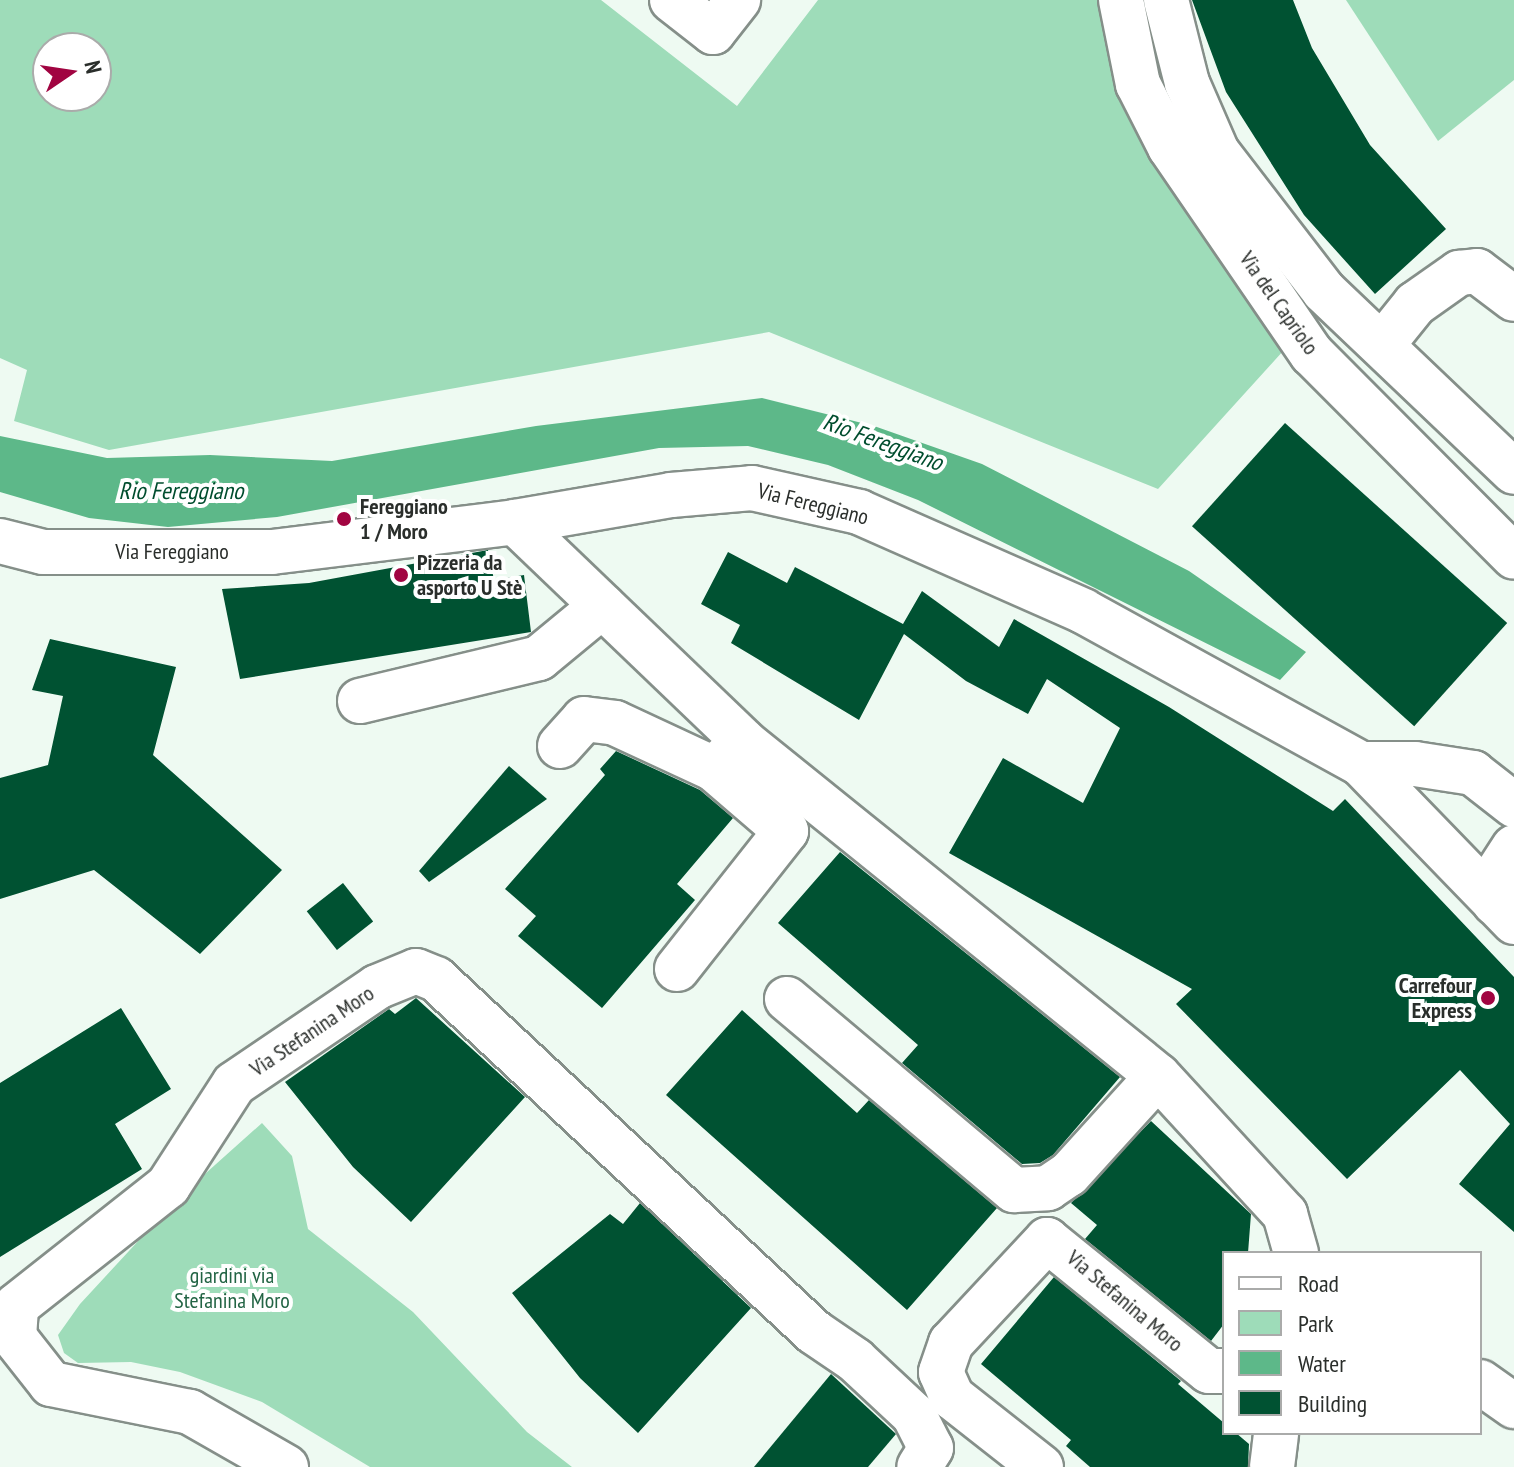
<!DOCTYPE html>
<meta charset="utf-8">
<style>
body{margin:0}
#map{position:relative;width:1514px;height:1467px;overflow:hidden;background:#eefaf2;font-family:"PT Sans Narrow",sans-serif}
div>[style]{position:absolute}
.green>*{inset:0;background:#9edcb9}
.water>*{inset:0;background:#5db889}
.building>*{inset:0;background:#005232;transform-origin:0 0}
.roads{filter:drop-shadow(2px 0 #858f89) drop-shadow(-2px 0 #858f89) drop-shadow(0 2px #858f89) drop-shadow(0 -2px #858f89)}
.street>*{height:44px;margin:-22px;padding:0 22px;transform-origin:22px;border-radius:22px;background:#fff}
.secondary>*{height:44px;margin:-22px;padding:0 22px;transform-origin:22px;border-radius:22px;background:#fff}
.dots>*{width:22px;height:22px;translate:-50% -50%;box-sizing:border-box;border:4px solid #fff;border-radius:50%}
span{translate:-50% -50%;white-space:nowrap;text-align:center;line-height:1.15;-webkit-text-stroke:8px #fff;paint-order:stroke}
.street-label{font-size:22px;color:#2a2e2b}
.poi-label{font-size:22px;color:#2a2e2b;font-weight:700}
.left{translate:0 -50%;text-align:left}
.right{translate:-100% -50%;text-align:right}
.park-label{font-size:22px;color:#226444}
.water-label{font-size:24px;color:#004d2e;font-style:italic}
.legend{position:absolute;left:1222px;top:1251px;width:260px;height:184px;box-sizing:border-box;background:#fff;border:2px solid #aaabaa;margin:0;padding:10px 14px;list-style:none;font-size:24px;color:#2a2e2b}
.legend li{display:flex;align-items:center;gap:16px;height:40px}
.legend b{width:40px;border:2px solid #aaabaa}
.north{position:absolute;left:32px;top:32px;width:80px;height:80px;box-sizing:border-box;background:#fff;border:2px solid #aaabaa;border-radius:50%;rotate:77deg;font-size:22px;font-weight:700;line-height:32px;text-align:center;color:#2a2e2b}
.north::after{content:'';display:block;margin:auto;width:28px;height:36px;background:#a10441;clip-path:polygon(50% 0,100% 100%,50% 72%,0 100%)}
</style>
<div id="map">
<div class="green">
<div style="clip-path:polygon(evenodd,0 0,601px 0,737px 106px,818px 0,1100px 0,1132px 125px,1284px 350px,1158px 489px,769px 332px,109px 450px,14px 421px,27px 370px,0 358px,0 0,48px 48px,96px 48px,96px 96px,48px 96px,48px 48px)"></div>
<div style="clip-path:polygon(1346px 0,1514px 0,1514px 80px,1438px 141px)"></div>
<div style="clip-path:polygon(262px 1123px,292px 1156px,308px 1229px,413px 1312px,527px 1432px,572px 1467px,370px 1467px,262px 1402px,180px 1372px,131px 1362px,78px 1363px,64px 1353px,58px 1335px,80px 1304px,177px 1199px)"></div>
</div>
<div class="water">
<div style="clip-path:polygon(762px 398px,874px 426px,982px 464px,1189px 571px,1306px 652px,1280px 680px,918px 500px,828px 465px,748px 446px,659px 448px,277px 517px,168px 527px,89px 518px,0 492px,0 436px,107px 458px,210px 455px,332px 461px,536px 426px)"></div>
</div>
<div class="building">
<div style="clip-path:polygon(1192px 0,1293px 0,1312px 48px,1370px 145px,1446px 229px,1375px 294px,1304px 215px,1226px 92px)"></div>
<div style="left:1285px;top:423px;width:299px;height:139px;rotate:42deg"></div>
<div style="clip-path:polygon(488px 550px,494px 580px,524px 575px,531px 632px,240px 679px,222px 589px,309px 583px)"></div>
<div style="clip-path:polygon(728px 552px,787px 583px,795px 567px,903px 624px,922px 591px,999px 647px,1014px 619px,1169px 707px,1333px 811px,1345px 799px,1514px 977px,1514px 1232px,1459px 1184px,1510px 1124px,1460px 1070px,1347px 1179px,1176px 1004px,1192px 989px,949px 853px,1003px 758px,1083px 803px,1120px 728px,1047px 679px,1028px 714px,966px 681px,904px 634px,859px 720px,731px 643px,740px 625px,701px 604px)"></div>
<div style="clip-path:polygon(50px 639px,176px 667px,153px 755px,282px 870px,200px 954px,94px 870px,0 899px,0 778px,48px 765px,63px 696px,32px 690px)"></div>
<div style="clip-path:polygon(616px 751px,700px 790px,733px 818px,677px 884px,695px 900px,602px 1008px,518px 936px,536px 916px,505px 889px,605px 775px,600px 769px)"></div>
<div style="clip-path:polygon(509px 766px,547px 799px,429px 882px,419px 871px)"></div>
<div style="clip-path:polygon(840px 852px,1120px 1077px,1053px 1155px,1040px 1163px,1022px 1164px,902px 1063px,918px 1045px,778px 923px)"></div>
<div style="left:343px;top:883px;width:49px;height:46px;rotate:52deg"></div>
<div style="clip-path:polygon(416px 998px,525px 1097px,411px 1222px,353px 1167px,285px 1082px,389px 1009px,395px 1014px)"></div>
<div style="clip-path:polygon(121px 1008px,171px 1089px,115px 1124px,142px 1169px,0 1257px,0 1083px)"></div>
<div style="clip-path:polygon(742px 1010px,857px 1113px,869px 1100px,997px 1208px,907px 1310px,666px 1095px)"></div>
<div style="clip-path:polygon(1151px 1121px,1251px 1214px,1248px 1253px,1224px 1253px,1224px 1324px,1211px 1341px,1085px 1239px,1097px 1225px,1071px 1203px)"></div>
<div style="clip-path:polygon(640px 1203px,751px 1308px,638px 1433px,580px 1378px,512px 1293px,610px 1214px,623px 1224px)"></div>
<div style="clip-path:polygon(1054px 1277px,1181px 1381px,1178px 1384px,1224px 1423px,1224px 1433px,1236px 1433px,1249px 1444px,1248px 1467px,1090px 1467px,1066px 1446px,1071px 1440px,981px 1364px)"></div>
<div style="clip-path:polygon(831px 1374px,896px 1434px,868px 1467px,754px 1467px)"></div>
</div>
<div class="roads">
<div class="street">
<div style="left:672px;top:0;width:52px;rotate:38deg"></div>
<div style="left:713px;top:32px;width:41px;rotate:-52deg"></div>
<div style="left:1121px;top:0;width:86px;rotate:78.6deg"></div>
<div style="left:1138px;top:84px;width:71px;rotate:63.1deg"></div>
<div style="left:1170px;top:147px;width:251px;rotate:55.6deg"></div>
<div style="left:1312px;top:354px;width:286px;rotate:45.1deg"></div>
<div style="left:1166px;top:0;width:86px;rotate:75.8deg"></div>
<div style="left:1187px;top:83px;width:75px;rotate:66.5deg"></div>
<div style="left:1217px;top:152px;width:175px;rotate:52.4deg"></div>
<div style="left:1324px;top:291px;width:262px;rotate:43.6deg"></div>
<div style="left:1382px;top:345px;width:53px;rotate:-51.2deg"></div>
<div style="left:1415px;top:304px;width:54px;rotate:-35.2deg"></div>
<div style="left:1459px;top:273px;width:18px;rotate:-6deg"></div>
<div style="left:1477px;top:271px;width:46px;rotate:37.1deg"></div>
<div style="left:515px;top:522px;width:316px;rotate:43.8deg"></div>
<div style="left:743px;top:741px;width:533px;rotate:38.91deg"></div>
<div style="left:1158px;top:1076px;width:188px;rotate:47.4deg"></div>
<div style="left:1285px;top:1214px;width:41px;rotate:74.2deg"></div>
<div style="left:360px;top:701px;width:184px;rotate:-13.5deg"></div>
<div style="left:539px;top:658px;width:82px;rotate:-39.5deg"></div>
<div style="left:560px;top:746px;width:36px;rotate:-48deg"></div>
<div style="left:584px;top:719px;width:31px;rotate:7deg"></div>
<div style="left:615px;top:723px;width:109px;rotate:24.9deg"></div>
<div style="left:1495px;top:903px;width:28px;rotate:-88deg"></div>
<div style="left:1496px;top:875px;width:33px;rotate:-57deg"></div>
<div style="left:677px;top:969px;width:176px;rotate:-51.7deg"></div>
<div style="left:786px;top:831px;width:95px;rotate:-139.3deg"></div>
<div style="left:714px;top:769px;width:40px;rotate:-44deg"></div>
<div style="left:787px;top:999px;width:297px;rotate:40.1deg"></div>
<div style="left:1014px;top:1190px;width:34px;rotate:-3deg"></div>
<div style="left:1048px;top:1188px;width:25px;rotate:-34deg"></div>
<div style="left:1069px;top:1174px;width:132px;rotate:-47.8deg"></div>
<div style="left:1480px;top:1382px;width:42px;rotate:35.2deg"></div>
<div style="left:286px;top:1467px;width:111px;rotate:-150.2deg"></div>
<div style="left:190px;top:1412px;width:142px;rotate:-168.6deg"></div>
<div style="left:51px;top:1384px;width:60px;rotate:-128.2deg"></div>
<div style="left:14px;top:1337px;width:31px;rotate:-86deg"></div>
<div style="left:16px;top:1306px;width:194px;rotate:-38.3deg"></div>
<div style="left:168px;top:1186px;width:121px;rotate:-57.1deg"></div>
<div style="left:234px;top:1084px;width:173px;rotate:-34.1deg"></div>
<div style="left:377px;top:987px;width:42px;rotate:-22.3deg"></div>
<div style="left:416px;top:971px;width:22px;rotate:22deg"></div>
<div style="left:436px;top:979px;width:517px;rotate:43.04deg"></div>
<div style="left:814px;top:1332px;width:50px;rotate:34.3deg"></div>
<div style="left:855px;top:1360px;width:81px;rotate:43deg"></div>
<div style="left:914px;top:1415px;width:37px;rotate:63deg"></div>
<div style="left:931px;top:1448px;width:22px;rotate:122deg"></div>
<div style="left:1041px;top:1467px;width:113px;rotate:-141.8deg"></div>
<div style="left:952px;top:1397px;width:27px;rotate:-114deg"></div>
<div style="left:941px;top:1372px;width:31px;rotate:-71deg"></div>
<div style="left:951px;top:1343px;width:141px;rotate:-47deg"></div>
<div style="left:1047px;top:1240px;width:208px;rotate:39deg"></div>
<div style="left:1209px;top:1371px;width:15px"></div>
<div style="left:1272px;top:1467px;width:34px;rotate:-83deg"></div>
</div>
<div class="secondary">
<div style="left:0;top:541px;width:44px;rotate:14.3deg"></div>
<div style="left:43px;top:552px;width:229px"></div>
<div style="left:272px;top:552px;width:245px;rotate:-7deg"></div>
<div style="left:515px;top:522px;width:158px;rotate:-9.8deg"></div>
<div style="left:671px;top:495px;width:81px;rotate:-4.9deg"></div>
<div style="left:752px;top:488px;width:110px;rotate:12.6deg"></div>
<div style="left:859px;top:512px;width:245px;rotate:23.8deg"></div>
<div style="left:1083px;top:611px;width:317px;rotate:28.8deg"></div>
<div style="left:1361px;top:764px;width:54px"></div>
<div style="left:1415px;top:764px;width:59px;rotate:8.8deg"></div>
<div style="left:1473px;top:773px;width:52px;rotate:38deg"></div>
<div style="left:1361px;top:764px;width:220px;rotate:45.9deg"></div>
</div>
</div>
<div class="dots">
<div style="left:344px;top:519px;background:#a10441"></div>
<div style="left:401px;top:575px;background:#a10441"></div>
<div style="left:1488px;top:998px;background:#a10441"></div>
</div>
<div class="street-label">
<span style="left:1279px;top:303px;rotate:55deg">Via del Capriolo</span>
<span style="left:813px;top:504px;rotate:14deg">Via Fereggiano</span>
<span style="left:172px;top:552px">Via Fereggiano</span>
<span style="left:312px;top:1031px;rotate:-34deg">Via Stefanina Moro</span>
<span style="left:1125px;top:1301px;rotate:40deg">Via Stefanina Moro</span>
</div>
<div class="poi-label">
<span class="left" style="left:360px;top:519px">Fereggiano<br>1 / Moro</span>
<span class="left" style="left:417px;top:575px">Pizzeria da<br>asporto U Stè</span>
<span class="right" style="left:1472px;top:998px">Carrefour<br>Express</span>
</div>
<div class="park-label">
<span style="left:232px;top:1288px">giardini via<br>Stefanina Moro</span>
</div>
<div class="water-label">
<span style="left:883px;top:442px;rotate:20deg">Rio Fereggiano</span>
<span style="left:181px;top:491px">Rio Fereggiano</span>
</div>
<ul class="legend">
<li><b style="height:10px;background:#fff"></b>Road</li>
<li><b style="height:22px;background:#9edcb9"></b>Park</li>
<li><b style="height:22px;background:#5db889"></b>Water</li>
<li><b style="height:22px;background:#005232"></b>Building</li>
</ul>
<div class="north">N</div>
</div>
